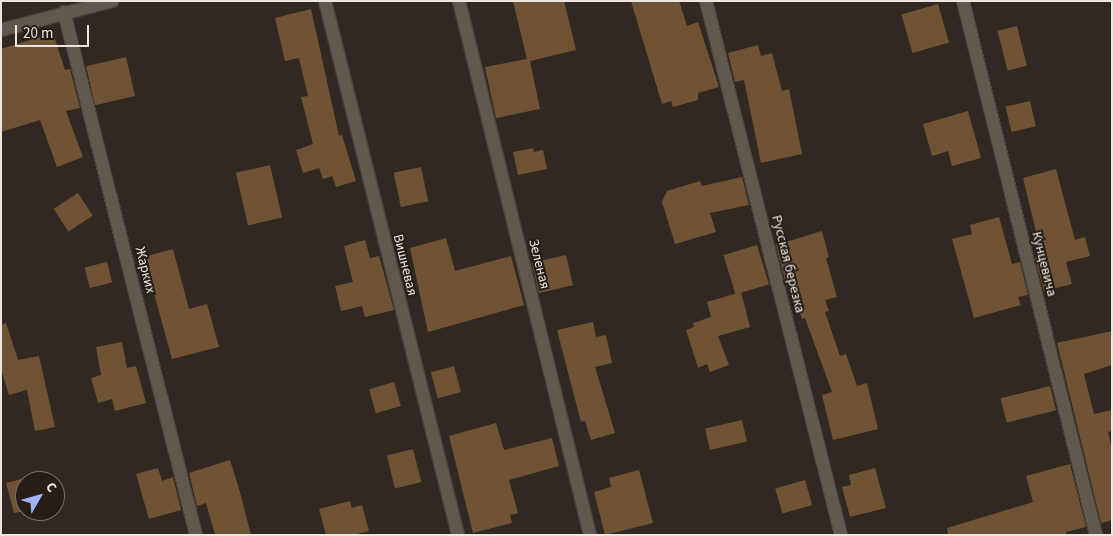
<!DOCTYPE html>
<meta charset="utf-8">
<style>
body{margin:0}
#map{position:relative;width:1113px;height:536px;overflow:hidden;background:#312921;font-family:"Source Sans 3",sans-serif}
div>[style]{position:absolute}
.building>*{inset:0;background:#705335;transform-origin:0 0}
.roads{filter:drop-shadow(1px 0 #4b443d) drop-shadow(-1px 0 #4b443d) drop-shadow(0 1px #4b443d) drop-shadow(0 -1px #4b443d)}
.minor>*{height:12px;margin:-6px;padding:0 6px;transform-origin:6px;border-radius:6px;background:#61584f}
span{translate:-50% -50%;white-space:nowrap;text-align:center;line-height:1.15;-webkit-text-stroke:4px #271f17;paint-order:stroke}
.street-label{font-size:14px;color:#ebe6e0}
.frame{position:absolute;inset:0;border:2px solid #ebe6e0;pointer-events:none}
.north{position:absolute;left:15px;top:471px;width:50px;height:50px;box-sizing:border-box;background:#271f17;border:1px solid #756f67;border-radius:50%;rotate:52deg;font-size:14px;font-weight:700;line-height:20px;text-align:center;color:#ebe6e0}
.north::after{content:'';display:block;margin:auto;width:18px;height:22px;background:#a0b3fd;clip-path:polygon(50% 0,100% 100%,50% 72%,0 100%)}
.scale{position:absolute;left:15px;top:25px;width:74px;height:22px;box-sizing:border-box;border:2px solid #ebe6e0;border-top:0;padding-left:6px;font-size:15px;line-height:18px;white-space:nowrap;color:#ebe6e0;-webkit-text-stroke:4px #271f17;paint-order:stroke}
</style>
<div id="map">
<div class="building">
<div style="clip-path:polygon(513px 1px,564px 1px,576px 50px,530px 61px,540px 109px,496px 118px,485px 67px,527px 59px)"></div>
<div style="clip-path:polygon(631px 1px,679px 1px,687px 26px,698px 22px,719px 87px,698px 93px,698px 100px,673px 107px,671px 101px,662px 104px)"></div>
<div style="left:938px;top:4px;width:40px;height:38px;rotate:74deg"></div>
<div style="clip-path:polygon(311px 9px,339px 136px,342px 135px,356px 181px,336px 187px,332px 176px,323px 179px,319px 168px,303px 173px,296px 150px,313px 144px,301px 97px,308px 96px,299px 58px,285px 61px,275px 18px)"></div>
<div style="left:1017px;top:26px;width:41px;height:20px;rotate:76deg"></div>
<div style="clip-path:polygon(53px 33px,65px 70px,70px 69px,80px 108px,66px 111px,83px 157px,57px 167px,40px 120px,1px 132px,1px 49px)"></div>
<div style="clip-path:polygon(758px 45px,761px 56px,772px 53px,782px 91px,789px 89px,802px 154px,761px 163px,744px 80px,735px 82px,728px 53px)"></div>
<div style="left:126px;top:57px;width:40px;height:41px;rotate:77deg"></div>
<div style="left:1030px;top:101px;width:26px;height:25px;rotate:77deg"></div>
<div style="clip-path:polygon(968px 111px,981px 158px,952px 166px,948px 151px,932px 156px,923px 124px)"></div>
<div style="clip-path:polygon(533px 148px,534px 152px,543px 150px,547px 169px,518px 175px,513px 152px)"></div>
<div style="left:270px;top:165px;width:54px;height:35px;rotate:77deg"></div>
<div style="left:421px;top:167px;width:35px;height:28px;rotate:78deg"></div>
<div style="clip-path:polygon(1056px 169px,1075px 240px,1085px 237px,1090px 256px,1066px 262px,1072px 284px,1044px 291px,1035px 258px,1042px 256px,1023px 178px)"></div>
<div style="clip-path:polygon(742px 177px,749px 205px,710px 213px,716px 232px,675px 244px,662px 202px,667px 191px,700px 181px,702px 186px)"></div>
<div style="left:78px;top:193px;width:27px;height:29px;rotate:57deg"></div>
<div style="clip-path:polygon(999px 217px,1012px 264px,1020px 262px,1028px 295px,1018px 297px,1021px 305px,974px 318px,952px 239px,972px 234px,970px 225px)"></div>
<div style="clip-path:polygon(822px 231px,829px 257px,826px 258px,837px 297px,825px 300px,829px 311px,825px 312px,840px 356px,846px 354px,857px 386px,867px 383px,878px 429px,833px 440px,822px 395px,832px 392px,805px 318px,802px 319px,790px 279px,785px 280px,776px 245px)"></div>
<div style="clip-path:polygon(446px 238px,455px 271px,511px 256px,524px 305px,428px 332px,410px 248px)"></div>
<div style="clip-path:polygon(365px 240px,370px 258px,379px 256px,394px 310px,365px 317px,362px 306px,341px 311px,335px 286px,353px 282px,344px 246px)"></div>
<div style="left:757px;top:245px;width:41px;height:35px;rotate:73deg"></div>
<div style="clip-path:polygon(173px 249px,189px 309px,207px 304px,219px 347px,172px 359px,144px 257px)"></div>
<div style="left:566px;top:255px;width:31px;height:35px;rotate:77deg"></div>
<div style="left:107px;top:262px;width:21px;height:23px;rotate:76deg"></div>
<div style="clip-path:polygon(741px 292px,750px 327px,718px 336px,729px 365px,710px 372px,707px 364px,698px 368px,686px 330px,694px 327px,693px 323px,711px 317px,707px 302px)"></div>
<div style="clip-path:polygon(593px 322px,596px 337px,606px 335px,612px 363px,595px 367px,615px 433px,591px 440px,585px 421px,581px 422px,557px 330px)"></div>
<div style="clip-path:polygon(6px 323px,18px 360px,39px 356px,55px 427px,35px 431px,27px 390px,9px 395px,1px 369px,1px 325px)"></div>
<div style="clip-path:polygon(1112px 331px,1112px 365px,1084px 374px,1094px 414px,1112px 410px,1112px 431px,1108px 432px,1112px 450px,1112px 520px,1101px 523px,1057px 343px)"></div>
<div style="clip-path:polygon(122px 342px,127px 368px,136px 366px,146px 403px,115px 411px,112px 399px,98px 403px,91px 378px,101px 375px,96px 347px)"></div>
<div style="left:454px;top:366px;width:27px;height:24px;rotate:75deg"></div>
<div style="left:394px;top:382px;width:25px;height:26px;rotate:74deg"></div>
<div style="left:1050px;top:386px;width:25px;height:51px;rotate:76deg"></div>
<div style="left:742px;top:420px;width:22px;height:38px;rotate:77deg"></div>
<div style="clip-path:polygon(496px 423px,504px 450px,552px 438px,559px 466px,509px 480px,518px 513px,510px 515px,512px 523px,473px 533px,449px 436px)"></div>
<div style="left:413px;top:449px;width:34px;height:27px;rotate:76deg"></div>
<div style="clip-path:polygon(230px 460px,240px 492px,251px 535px,215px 535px,206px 503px,197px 506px,189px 473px)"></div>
<div style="clip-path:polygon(1070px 464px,1086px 527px,1066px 532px,1066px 535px,948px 535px,947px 528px,1033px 502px,1026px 476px)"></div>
<div style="clip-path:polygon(158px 468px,162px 481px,173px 477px,181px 510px,149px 519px,136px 474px)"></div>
<div style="clip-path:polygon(875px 468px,886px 508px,850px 517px,842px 487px,851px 485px,849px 475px)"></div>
<div style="clip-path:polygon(639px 470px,653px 523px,605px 535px,594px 492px,611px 487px,609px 478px)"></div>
<div style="clip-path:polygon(48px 472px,51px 481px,25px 481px,25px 511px,14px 513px,6px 483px)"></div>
<div style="left:805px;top:480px;width:26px;height:31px;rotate:74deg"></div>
<div style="clip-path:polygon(350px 501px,352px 508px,362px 505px,369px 531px,353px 535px,326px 535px,319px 509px)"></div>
</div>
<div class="roads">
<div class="minor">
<div style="left:325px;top:1px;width:550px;rotate:76.01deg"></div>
<div style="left:459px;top:1px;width:550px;rotate:76.22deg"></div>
<div style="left:706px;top:1px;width:551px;rotate:75.81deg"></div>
<div style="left:963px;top:1px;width:550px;rotate:76.01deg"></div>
<div style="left:64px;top:12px;width:539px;rotate:75.83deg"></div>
<div style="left:1px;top:30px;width:115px;rotate:-14.6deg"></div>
</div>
</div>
<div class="street-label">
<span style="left:539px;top:264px;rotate:76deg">Зеленая</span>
<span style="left:788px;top:264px;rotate:76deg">Русская березка</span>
<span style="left:1044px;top:264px;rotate:76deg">Кунцевича</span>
<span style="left:405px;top:265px;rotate:76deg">Вишневая</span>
<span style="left:145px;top:270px;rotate:76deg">Жарких</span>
</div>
<div class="frame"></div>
<div class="north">С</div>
<div class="scale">20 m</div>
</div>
